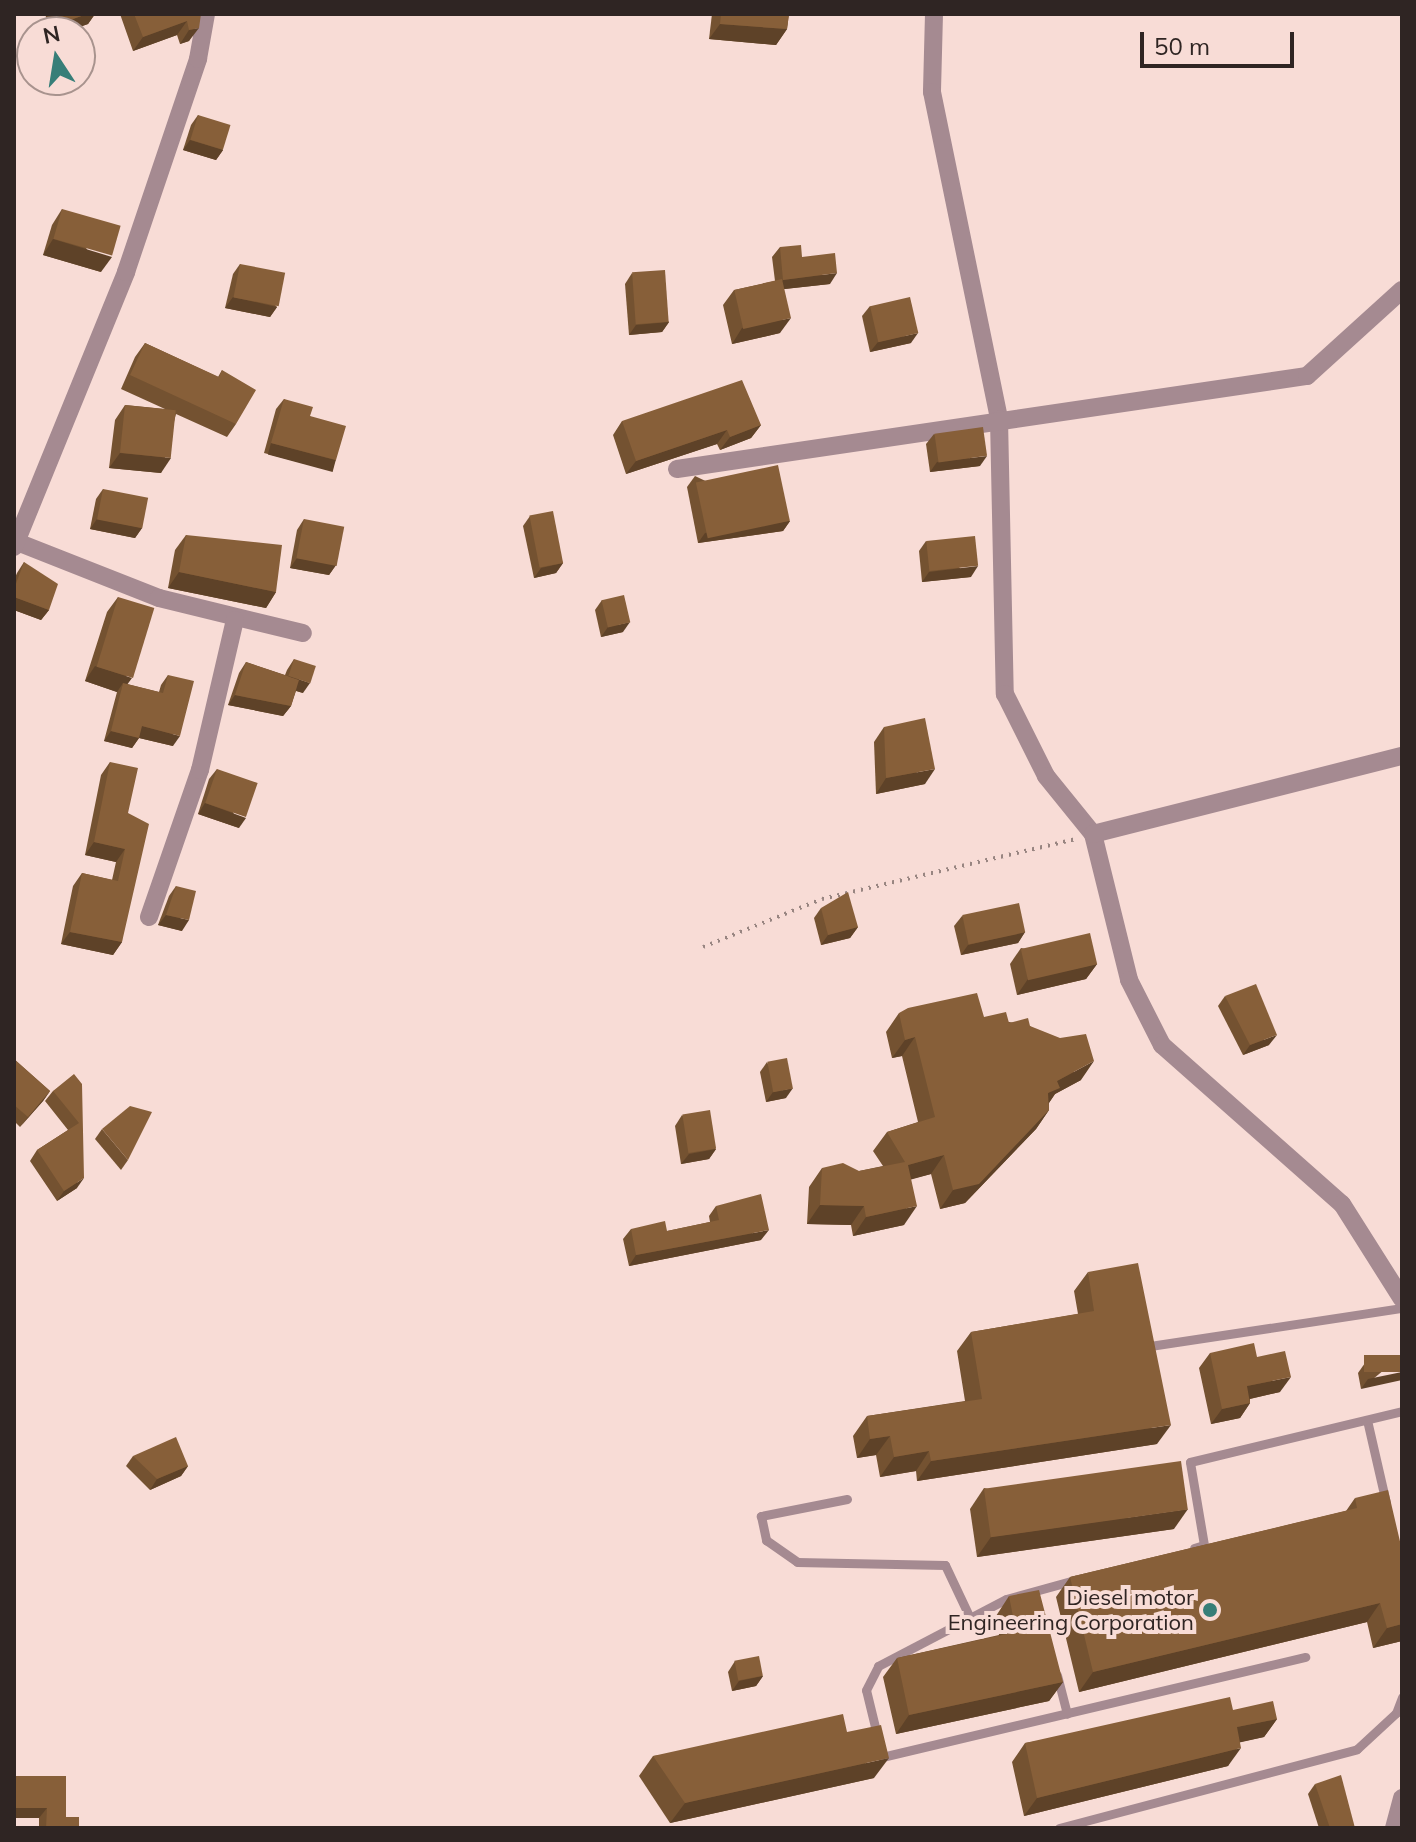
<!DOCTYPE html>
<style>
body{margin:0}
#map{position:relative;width:1416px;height:1842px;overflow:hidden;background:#f8dcd6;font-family:Mulish,sans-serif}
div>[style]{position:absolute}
.path>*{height:4px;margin-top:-2px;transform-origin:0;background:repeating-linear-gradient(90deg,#988581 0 2px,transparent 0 8px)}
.service>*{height:9px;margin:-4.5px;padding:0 4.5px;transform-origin:4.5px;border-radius:4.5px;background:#a58a91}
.minor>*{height:18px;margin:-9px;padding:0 9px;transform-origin:9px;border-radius:9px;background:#a58a91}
.wall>*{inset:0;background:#745231}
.shaded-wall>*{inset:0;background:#5e4228;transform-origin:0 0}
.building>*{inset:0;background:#875f39;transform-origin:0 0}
.dots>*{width:22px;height:22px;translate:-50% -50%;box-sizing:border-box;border:4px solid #f8dcd6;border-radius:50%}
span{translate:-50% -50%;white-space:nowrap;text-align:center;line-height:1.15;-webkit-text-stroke:8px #f8dcd6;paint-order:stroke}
.poi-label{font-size:22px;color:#2f2523}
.right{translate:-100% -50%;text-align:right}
.frame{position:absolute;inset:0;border:16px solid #2f2523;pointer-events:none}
.north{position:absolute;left:16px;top:16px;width:80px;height:80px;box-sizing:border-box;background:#f8dcd6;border:2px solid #a8938e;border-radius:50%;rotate:348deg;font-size:22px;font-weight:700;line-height:32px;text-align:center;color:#2f2523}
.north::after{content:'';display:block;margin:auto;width:28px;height:36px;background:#377e78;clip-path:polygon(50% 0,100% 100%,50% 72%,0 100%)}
.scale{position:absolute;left:1140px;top:32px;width:154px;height:36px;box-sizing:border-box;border:4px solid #2f2523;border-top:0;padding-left:10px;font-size:24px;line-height:28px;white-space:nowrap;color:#2f2523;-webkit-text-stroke:6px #f8dcd6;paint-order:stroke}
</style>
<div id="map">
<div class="path">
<div style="left:703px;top:947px;width:128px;rotate:-22deg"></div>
<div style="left:822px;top:899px;width:260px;rotate:-13.3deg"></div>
</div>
<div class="service">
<div style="left:1150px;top:1346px;width:255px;rotate:-8.6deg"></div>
<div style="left:1367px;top:1420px;width:85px;rotate:77.1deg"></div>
<div style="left:847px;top:1499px;width:88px;rotate:168.8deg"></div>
<div style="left:761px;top:1516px;width:25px;rotate:78deg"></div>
<div style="left:766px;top:1540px;width:38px;rotate:35deg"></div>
<div style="left:797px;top:1562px;width:148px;rotate:1.2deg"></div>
<div style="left:945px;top:1565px;width:59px;rotate:64.7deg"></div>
<div style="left:1194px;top:1548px;width:10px;rotate:-17deg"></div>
<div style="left:1204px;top:1545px;width:84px;rotate:-99.6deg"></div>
<div style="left:1190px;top:1462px;width:218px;rotate:-13.5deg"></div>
<div style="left:1057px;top:1675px;width:40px;rotate:75.6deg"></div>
<div style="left:877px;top:1735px;width:46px;rotate:-103.7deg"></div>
<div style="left:866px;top:1690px;width:27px;rotate:-63deg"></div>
<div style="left:878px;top:1666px;width:144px;rotate:-27.6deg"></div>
<div style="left:1006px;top:1599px;width:72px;rotate:-15.4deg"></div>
<div style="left:882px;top:1757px;width:435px;rotate:-13.3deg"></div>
<div style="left:1059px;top:1828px;width:308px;rotate:-14.8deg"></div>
<div style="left:1357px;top:1749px;width:53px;rotate:-42.7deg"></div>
<div style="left:1396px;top:1713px;width:17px;rotate:-69deg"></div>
</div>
<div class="minor">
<div style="left:934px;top:14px;width:78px;rotate:91.5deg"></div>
<div style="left:932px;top:92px;width:334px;rotate:78.4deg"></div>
<div style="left:999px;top:419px;width:275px;rotate:88.8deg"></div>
<div style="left:1005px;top:694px;width:92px;rotate:63.4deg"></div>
<div style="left:1046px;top:776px;width:75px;rotate:51deg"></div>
<div style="left:1093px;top:834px;width:150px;rotate:76.1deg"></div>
<div style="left:1129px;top:980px;width:73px;rotate:63.1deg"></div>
<div style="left:1162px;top:1045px;width:240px;rotate:41.5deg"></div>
<div style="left:1342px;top:1204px;width:112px;rotate:57.7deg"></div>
<div style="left:677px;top:469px;width:637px;rotate:-8.4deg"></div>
<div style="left:1307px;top:376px;width:128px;rotate:-42.2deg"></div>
<div style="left:17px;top:542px;width:153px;rotate:21.5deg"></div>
<div style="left:159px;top:598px;width:148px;rotate:13.7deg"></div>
<div style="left:14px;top:547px;width:297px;rotate:-67.8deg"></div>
<div style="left:126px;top:272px;width:225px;rotate:-71.3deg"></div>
<div style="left:198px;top:59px;width:46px;rotate:-79.9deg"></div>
<div style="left:1093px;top:834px;width:319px;rotate:-14.2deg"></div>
<div style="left:149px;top:917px;width:156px;rotate:-70.9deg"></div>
<div style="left:200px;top:770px;width:154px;rotate:-76.9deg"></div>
<div style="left:1394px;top:1828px;width:31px;rotate:-75deg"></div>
</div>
<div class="wall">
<div style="clip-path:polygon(45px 14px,95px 14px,88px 24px,65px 32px,51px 32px)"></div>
<div style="clip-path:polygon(120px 14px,201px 14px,189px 41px,180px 44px,177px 35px,133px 51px)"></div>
<div style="clip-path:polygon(712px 14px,789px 14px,787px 29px,776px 45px,709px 39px)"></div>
<div style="clip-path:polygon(198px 115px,223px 150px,216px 160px,183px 150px,191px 125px)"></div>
<div style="clip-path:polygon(62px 209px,101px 272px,43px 255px,52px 225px)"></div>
<div style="clip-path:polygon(780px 247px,802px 257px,830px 284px,784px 289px,780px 333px,732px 344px,723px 305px,734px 290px,775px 281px,772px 257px)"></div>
<div style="clip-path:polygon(240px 264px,277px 307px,270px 317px,225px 308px,233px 274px)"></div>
<div style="clip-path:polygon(632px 273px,669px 322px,662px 332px,629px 335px,625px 284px)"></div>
<div style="clip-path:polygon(870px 306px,911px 343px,870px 352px,862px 316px)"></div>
<div style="clip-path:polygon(145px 343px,218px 377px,222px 370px,236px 424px,227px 437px,176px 414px,161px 473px,109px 468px,115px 420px,125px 405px,165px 409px,121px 389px,135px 357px)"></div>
<div style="clip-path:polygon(284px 399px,310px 416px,336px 460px,329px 470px,264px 453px,276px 409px)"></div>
<div style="clip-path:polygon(622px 421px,761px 425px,751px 438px,720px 450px,717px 444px,626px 474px,613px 435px)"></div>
<div style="clip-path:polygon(934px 434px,980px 466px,930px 472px,926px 444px)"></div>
<div style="clip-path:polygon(695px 476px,790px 521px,783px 531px,698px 543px,687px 487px)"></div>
<div style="clip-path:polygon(103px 489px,142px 528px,135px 538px,90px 529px,96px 499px)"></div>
<div style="clip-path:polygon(530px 516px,563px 563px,556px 573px,534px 578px,523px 526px)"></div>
<div style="clip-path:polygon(304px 519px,336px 565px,329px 575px,290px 568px,297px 530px)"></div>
<div style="clip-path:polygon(186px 535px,276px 592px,266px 608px,168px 588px,175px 550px)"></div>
<div style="clip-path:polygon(926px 541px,971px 577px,922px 582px,919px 551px)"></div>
<div style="clip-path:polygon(24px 562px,49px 610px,41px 620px,14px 610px,14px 580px,17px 573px)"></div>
<div style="clip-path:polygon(118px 597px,127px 684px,159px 692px,161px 685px,168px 675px,173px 746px,139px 738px,132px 748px,104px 741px,117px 692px,85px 681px,107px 612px)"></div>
<div style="clip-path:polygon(602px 600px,623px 632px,601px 637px,595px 610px)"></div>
<div style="clip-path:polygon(294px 659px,303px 693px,296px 691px,291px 706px,283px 716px,228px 705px,239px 673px,246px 662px,285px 675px,287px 670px)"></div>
<div style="clip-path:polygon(884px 727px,925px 784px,876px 794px,874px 742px)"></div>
<div style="clip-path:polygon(110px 762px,128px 813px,122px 942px,113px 955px,61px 944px,73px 886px,82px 873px,112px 880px,116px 862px,85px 855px,101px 775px)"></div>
<div style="clip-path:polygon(217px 769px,239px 828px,198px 814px,209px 779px)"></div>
<div style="clip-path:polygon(176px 886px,182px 931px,158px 925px,169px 896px)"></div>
<div style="clip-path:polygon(821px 908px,858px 927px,850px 938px,821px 945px,814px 918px)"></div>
<div style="clip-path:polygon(962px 916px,1025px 932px,1018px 943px,961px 955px,954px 926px)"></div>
<div style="clip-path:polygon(1021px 948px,1097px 964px,1086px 979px,1017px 995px,1010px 964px)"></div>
<div style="clip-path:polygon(1225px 996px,1269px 1045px,1243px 1055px,1218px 1006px)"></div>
<div style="clip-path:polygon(899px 1013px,984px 1017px,1030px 1026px,1081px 1080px,1055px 1094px,1049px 1103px,1049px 1110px,1036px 1129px,965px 1203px,940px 1209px,931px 1174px,911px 1179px,904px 1225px,853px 1236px,851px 1225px,807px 1224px,809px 1187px,822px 1168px,859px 1171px,883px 1166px,873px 1151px,887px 1132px,918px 1122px,902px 1056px,892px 1058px,886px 1032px)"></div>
<div style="clip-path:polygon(14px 1059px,50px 1091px,43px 1101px,20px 1127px,14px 1121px)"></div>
<div style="clip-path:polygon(767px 1062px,786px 1098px,766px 1102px,760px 1072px)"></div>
<div style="clip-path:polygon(82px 1084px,77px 1188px,57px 1201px,30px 1161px,37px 1150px,68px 1130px,45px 1101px,53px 1091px)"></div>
<div style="clip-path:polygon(682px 1115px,716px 1149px,709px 1159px,681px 1164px,675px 1126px)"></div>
<div style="clip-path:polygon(102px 1129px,128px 1160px,121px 1170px,95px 1139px)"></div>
<div style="clip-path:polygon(716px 1206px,761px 1240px,629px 1266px,623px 1239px,631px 1229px,667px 1231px,710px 1222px,709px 1216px)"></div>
<div style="clip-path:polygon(1088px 1272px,1157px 1444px,917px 1481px,916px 1471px,880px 1477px,876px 1455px,857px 1458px,853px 1436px,867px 1416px,965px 1401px,957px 1351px,971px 1332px,1078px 1314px,1074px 1291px)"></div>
<div style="clip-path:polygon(1210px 1353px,1257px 1357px,1280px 1392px,1250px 1399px,1250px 1403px,1240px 1418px,1211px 1424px,1199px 1368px)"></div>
<div style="clip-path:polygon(1402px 1355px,1361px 1389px,1358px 1373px,1365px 1363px)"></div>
<div style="clip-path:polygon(133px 1456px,188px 1466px,181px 1476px,150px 1490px,126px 1466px)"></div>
<div style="clip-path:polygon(984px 1488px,1174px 1529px,977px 1557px,970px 1509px)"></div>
<div style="clip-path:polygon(1355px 1498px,1402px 1550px,1402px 1641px,1373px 1648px,1367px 1622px,1079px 1692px,1056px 1597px,1070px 1577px,1346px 1511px)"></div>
<div style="clip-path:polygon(1009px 1596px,1063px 1682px,1049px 1701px,896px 1734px,883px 1677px,897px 1658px,999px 1635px,996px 1616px)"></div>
<div style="clip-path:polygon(735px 1661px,763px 1676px,756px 1686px,732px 1691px,728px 1672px)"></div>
<div style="clip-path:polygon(1233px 1710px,1277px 1719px,1264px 1737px,1240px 1742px,1228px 1766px,1024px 1816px,1012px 1762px,1025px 1743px)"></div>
<div style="clip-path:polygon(847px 1732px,874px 1778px,670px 1823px,639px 1776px,653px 1756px)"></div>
<div style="clip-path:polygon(16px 1776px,66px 1817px,79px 1828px,39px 1828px,39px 1818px,14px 1818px,14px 1779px)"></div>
<div style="clip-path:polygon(1315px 1784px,1355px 1828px,1319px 1828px,1308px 1794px)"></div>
</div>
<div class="shaded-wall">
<div style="clip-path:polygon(87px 14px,95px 14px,88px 24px,65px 32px,55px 32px,62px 23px)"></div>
<div style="clip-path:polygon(187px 21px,177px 35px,133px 51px,143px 37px)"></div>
<div style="clip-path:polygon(720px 24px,787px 29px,776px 45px,709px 39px)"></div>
<div style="clip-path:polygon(199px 28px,189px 41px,180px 44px,189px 30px)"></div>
<div style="clip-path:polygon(190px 140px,223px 150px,216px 160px,183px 150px)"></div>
<div style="clip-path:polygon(53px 239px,112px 257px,101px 272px,43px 255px)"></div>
<div style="clip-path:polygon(837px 273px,830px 284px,776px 290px,783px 280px)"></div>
<div style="clip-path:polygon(233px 297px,277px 307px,270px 317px,225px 308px)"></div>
<div style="clip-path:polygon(791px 318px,780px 333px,732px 344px,742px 328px)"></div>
<div style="clip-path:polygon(669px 322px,662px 332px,629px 335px,636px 325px)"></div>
<div style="clip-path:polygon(918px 333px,911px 343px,870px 352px,878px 342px)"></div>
<div style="clip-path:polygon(761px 425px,751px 438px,720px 450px,730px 437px)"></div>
<div style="clip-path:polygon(727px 430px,717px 444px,626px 474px,636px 461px)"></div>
<div style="left:271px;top:443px;width:67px;height:12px;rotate:15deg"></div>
<div style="clip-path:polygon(120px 453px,171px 458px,161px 473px,109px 468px)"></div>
<div style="clip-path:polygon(987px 456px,980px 466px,930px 472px,937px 462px)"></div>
<div style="clip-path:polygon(97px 519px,142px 528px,135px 538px,90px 529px)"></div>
<div style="clip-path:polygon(790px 521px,783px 531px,698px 543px,705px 533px)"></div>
<div style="clip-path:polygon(297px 558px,336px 565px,329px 575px,290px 568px)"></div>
<div style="clip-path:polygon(563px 563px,556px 573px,534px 578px,541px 568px)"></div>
<div style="clip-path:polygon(978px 566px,971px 577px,922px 582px,929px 572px)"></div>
<div style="clip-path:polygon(179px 572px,276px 592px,266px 608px,168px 588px)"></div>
<div style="clip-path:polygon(14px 597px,49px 610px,41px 620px,14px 610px)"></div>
<div style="clip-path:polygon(630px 622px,623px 632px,601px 637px,608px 627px)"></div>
<div style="clip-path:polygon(95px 666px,132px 678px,121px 693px,123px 683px,117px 692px,85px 681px)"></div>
<div style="clip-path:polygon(289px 676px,310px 683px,303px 693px,281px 686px)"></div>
<div style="clip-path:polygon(235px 695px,291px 706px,283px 716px,228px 705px)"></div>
<div style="clip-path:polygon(142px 726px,180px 736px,173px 746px,135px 737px)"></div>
<div style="clip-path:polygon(111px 731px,139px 738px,132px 748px,104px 741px)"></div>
<div style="clip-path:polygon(935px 769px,925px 784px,876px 794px,886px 778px)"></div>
<div style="clip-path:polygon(205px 803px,246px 818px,239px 828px,198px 814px)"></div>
<div style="clip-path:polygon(94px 842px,125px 849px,116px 862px,85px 855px)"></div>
<div style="clip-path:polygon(166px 915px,189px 920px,182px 931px,158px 925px)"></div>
<div style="clip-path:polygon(858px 927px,850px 938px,821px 945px,828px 935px)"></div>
<div style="clip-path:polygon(70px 932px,122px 942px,113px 955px,61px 944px)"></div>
<div style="clip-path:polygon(1025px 932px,1018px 943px,961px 955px,968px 945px)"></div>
<div style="clip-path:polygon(1097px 964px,1086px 979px,1017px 995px,1028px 979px)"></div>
<div style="clip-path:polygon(1277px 1035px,1269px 1045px,1243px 1055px,1250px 1045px)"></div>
<div style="clip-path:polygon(915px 1037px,902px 1056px,892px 1058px,905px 1040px)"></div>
<div style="clip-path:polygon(1094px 1061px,1081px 1080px,1055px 1094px,1046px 1107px,1035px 1112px,1057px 1081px)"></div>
<div style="clip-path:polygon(793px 1088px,786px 1098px,766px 1102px,773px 1092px)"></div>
<div style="clip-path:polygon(50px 1091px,43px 1101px,20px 1127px,28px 1117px)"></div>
<div style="clip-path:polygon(1049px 1110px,1036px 1129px,965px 1203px,940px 1209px,953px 1190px)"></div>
<div style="clip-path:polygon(716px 1149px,709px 1159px,681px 1164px,689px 1154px)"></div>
<div style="clip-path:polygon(944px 1155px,931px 1174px,895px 1184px,908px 1165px)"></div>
<div style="clip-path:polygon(84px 1178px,77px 1188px,57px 1201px,64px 1191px)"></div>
<div style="clip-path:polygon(820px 1205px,864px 1206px,851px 1225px,807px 1224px)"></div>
<div style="clip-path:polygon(917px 1206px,904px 1225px,853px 1236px,866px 1217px)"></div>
<div style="clip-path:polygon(769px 1230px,761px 1240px,629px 1266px,636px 1255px)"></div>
<div style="clip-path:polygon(1402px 1372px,1402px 1380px,1361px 1389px,1368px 1379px)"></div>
<div style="clip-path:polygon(1291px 1377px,1280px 1392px,1236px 1402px,1247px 1386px)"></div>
<div style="clip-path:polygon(1250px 1403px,1240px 1418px,1211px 1424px,1222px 1409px)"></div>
<div style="clip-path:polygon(1171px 1425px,1157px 1444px,917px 1481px,931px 1461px)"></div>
<div style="clip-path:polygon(890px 1436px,876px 1455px,857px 1458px,870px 1439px)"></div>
<div style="clip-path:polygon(929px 1451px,916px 1471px,880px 1477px,894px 1457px)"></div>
<div style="clip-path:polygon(188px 1466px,181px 1476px,150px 1490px,157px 1479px)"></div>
<div style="clip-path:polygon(1188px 1509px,1174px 1529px,977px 1557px,991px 1537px)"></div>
<div style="clip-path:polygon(1380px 1603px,1367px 1622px,1079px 1692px,1093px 1672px)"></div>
<div style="clip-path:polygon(1402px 1624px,1402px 1641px,1373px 1648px,1387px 1628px)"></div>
<div style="clip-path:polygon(763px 1676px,756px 1686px,732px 1691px,739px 1681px)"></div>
<div style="clip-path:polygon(1063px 1682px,1049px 1701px,896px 1734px,909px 1715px)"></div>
<div style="clip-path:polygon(1277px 1719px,1264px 1737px,1224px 1746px,1237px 1727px)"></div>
<div style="clip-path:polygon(1241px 1748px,1228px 1766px,1024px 1816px,1037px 1798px)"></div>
<div style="clip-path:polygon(889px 1758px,874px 1778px,670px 1823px,685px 1803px)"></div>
<div style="clip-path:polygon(16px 1808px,47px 1808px,39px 1818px,14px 1818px,14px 1810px)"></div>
</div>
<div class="building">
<div style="clip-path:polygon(59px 14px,87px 14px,62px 23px)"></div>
<div style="clip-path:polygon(134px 14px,201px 14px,199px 28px,189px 30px,187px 21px,143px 37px)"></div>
<div style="clip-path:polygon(721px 14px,789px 14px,787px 29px,720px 24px)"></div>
<div style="left:198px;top:115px;width:34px;height:26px;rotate:17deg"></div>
<div style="left:62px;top:209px;width:61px;height:31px;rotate:16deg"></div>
<div style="clip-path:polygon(801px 245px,802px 257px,835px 253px,837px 273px,783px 280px,780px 247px)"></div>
<div style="left:240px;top:264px;width:46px;height:34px;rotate:11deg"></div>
<div style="left:665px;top:270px;width:52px;height:33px;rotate:86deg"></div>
<div style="left:782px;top:279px;width:40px;height:49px;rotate:77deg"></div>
<div style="left:910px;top:297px;width:37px;height:41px;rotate:77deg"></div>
<div style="clip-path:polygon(145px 343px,219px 377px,222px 370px,256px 390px,236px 424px,130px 375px)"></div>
<div style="clip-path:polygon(742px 380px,761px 425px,730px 437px,727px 430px,636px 461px,622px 421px)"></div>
<div style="clip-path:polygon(284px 399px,313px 407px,310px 416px,346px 426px,336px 460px,271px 443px)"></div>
<div style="left:125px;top:405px;width:51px;height:48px;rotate:6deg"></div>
<div style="left:983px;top:427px;width:29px;height:49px;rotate:82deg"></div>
<div style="left:778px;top:465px;width:57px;height:84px;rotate:78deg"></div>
<div style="left:103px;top:489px;width:46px;height:31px;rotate:11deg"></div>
<div style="left:553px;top:511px;width:53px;height:24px;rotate:79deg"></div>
<div style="left:304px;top:519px;width:41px;height:40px;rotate:11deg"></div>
<div style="clip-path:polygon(186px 535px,282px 545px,276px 592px,179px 572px)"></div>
<div style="left:975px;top:536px;width:30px;height:49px;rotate:84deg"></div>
<div style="clip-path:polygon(24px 562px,58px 584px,49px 610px,14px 597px,14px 589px)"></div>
<div style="left:624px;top:595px;width:28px;height:23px;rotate:77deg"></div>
<div style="left:118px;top:597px;width:38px;height:73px;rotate:17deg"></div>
<div style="left:294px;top:659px;width:23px;height:18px;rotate:18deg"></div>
<div style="clip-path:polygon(246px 662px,299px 680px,291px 706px,235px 695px)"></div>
<div style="clip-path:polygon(168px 675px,194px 681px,180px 736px,142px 726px,139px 738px,111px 731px,123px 683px,163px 693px)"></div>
<div style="clip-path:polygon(925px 718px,935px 769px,886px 778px,884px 727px)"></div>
<div style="clip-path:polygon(110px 762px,138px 768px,128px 813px,149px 824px,122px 942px,70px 932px,82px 873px,118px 881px,125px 849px,94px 842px)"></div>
<div style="left:217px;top:769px;width:43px;height:36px;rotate:19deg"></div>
<div style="clip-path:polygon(176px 886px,196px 891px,189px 920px,166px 915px)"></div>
<div style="clip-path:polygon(848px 892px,858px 927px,828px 935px,821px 908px)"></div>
<div style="left:1019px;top:903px;width:30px;height:58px;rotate:78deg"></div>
<div style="left:1090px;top:933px;width:32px;height:71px;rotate:77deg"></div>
<div style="clip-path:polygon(1256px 984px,1277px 1035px,1250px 1045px,1225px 996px)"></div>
<div style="clip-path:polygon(977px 993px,984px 1017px,1006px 1012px,1009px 1023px,1028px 1018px,1030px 1026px,1060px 1038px,1086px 1034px,1094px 1061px,1057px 1081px,1060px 1088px,1048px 1093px,1049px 1110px,979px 1184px,953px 1190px,944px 1155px,908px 1165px,917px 1206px,866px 1217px,864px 1206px,820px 1205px,822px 1168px,843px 1163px,859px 1171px,905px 1162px,887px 1132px,935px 1117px,915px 1037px,905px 1040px,899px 1013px,908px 1008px)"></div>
<div style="left:787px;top:1058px;width:31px;height:20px;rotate:79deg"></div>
<div style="clip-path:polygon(14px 1059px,50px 1091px,28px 1117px,14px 1105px)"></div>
<div style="clip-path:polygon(74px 1074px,82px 1084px,84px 1178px,64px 1191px,37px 1150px,79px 1123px,53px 1091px)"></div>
<div style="clip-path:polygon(130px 1106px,152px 1112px,128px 1160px,102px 1129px)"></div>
<div style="left:710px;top:1110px;width:39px;height:28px;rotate:81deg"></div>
<div style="clip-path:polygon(761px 1194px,769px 1230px,636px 1255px,631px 1229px,665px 1221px,667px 1231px,719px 1220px,716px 1206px)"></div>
<div style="clip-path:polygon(1138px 1263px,1171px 1425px,931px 1461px,929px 1451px,894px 1457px,890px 1436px,870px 1439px,867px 1416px,982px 1399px,971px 1332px,1094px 1311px,1088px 1272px)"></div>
<div style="clip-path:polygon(1254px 1343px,1257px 1357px,1285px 1351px,1291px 1377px,1247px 1386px,1250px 1403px,1222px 1409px,1210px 1353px)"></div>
<div style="left:1402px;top:1355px;width:17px;height:38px;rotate:90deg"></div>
<div style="clip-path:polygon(176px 1437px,188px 1466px,157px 1479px,133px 1456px)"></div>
<div style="left:1181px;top:1461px;width:49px;height:199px;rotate:82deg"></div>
<div style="clip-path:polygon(1388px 1490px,1402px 1550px,1402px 1624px,1387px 1628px,1380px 1603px,1093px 1672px,1070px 1577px,1357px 1508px,1355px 1498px)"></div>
<div style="clip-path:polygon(1039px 1590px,1063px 1682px,909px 1715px,897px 1658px,1016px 1632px,1009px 1596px)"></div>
<div style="left:759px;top:1656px;width:20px;height:25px;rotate:79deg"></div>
<div style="clip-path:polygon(1230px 1697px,1233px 1710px,1273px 1701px,1277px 1719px,1237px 1727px,1241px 1748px,1037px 1798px,1025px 1743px)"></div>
<div style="clip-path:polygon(843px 1714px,847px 1732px,881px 1725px,889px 1758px,685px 1803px,653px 1756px)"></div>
<div style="clip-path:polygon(1341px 1775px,1355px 1828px,1330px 1828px,1315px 1784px)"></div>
<div style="clip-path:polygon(16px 1776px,66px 1776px,66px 1817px,79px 1817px,79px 1828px,46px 1828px,47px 1808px,16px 1808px)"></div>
</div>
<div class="dots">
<div style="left:1210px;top:1610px;background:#377e78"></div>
</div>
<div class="poi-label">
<span class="right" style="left:1194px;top:1610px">Diesel motor<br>Engineering Corporation</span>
</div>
<div class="frame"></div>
<div class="north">N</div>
<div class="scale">50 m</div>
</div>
